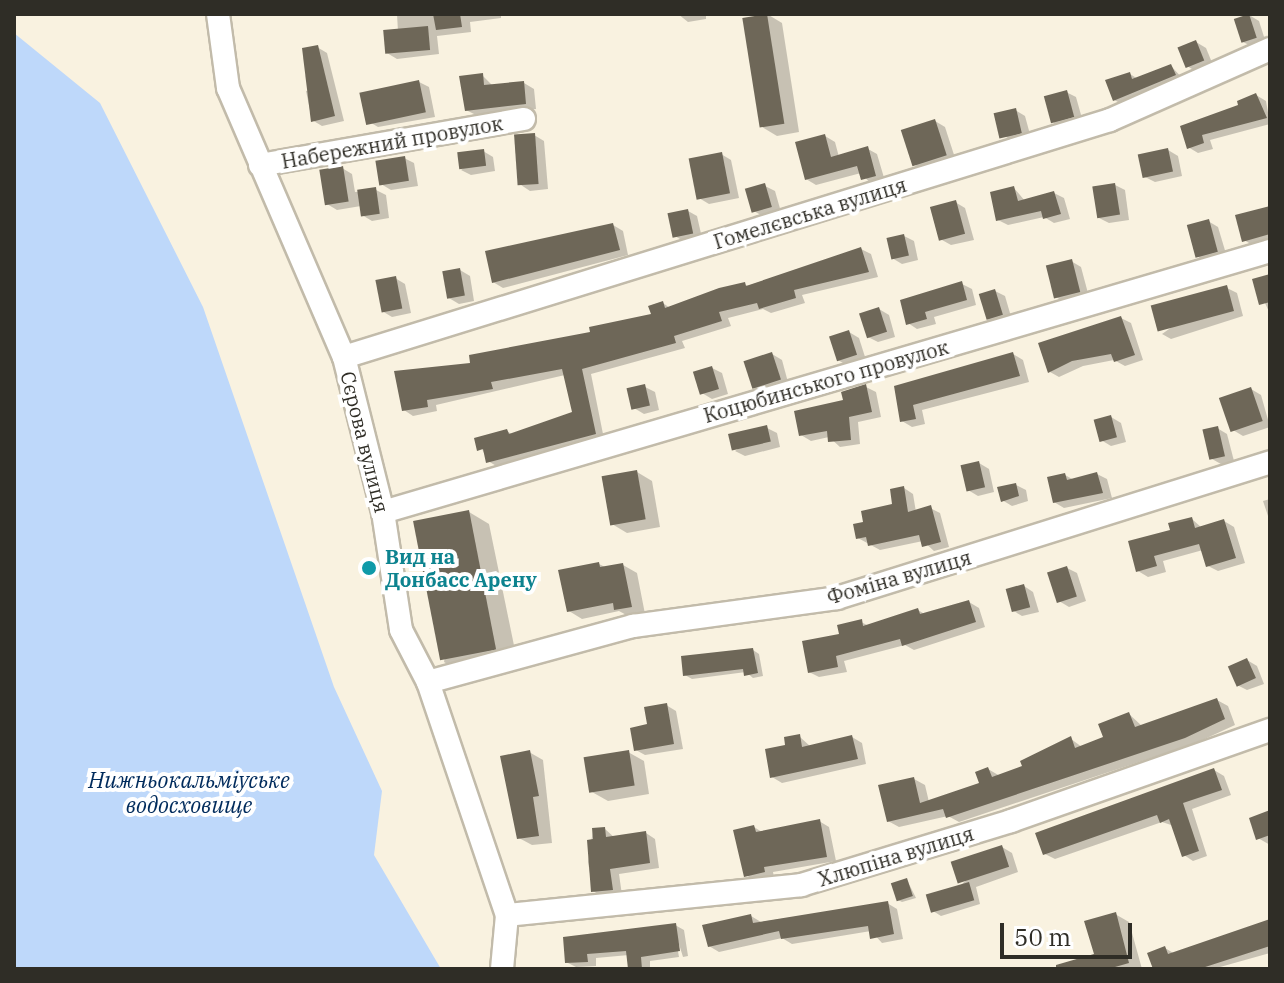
<!DOCTYPE html>
<meta charset="utf-8">
<style>
body{margin:0}
#map{position:relative;width:1284px;height:983px;overflow:hidden;background:#f9f2e0;font-family:"IBM Plex Serif",serif}
div>[style]{position:absolute}
.water>*{inset:0;background:#bed8fa}
.shadow>*{inset:0;background:#0003}
.building>*{inset:0;background:#6e6758;transform-origin:0 0}
.roads{filter:drop-shadow(2px 0 #c2bbaa) drop-shadow(-2px 0 #c2bbaa) drop-shadow(0 2px #c2bbaa) drop-shadow(0 -2px #c2bbaa)}
.minor>*{height:22px;margin:-11px;padding:0 11px;transform-origin:11px;border-radius:11px;background:#fff}
.dots>*{width:22px;height:22px;translate:-50% -50%;box-sizing:border-box;border:4px solid #fff;border-radius:50%}
span{translate:-50% -50%;white-space:nowrap;text-align:center;line-height:1.15;-webkit-text-stroke:8px #fff;paint-order:stroke}
.street-label{font-size:20px;color:#2f2d26}
.culture-label{font-size:20px;color:#0d838f;font-weight:700}
.left{translate:0 -50%;text-align:left}
.water-label{font-size:22px;color:#002b5c;font-style:italic}
.frame{position:absolute;inset:0;border:16px solid #2f2d26;pointer-events:none}
.scale{position:absolute;left:1000px;top:923px;width:132px;height:36px;box-sizing:border-box;border:4px solid #2f2d26;border-top:0;padding-left:10px;font-size:24px;line-height:28px;white-space:nowrap;color:#2f2d26;-webkit-text-stroke:6px #fff;paint-order:stroke}
</style>
<div id="map">
<div class="water">
<div style="clip-path:polygon(14px 33px,100px 103px,203px 307px,334px 687px,382px 791px,374px 855px,441px 969px,14px 969px)"></div>
</div>
<div class="shadow">
<div style="clip-path:polygon(397px 14px,501px 14px,501px 18px,470px 22px,471px 32px,437px 36px,439px 54px,397px 59px,387px 53px,398px 32px)"></div>
<div style="clip-path:polygon(678px 14px,706px 14px,706px 19px,688px 22px)"></div>
<div style="clip-path:polygon(767px 14px,782px 23px,799px 132px,777px 136px,762px 127px)"></div>
<div style="clip-path:polygon(1249px 15px,1259px 21px,1266px 43px,1253px 47px,1243px 42px)"></div>
<div style="clip-path:polygon(1196px 42px,1206px 48px,1213px 65px,1197px 72px,1187px 66px)"></div>
<div style="clip-path:polygon(317px 47px,327px 53px,344px 121px,322px 126px,312px 120px,306px 91px,311px 90px)"></div>
<div style="clip-path:polygon(1171px 66px,1185px 81px,1124px 105px,1114px 100px,1130px 74px,1138px 79px)"></div>
<div style="clip-path:polygon(482px 75px,493px 86px,524px 83px,534px 89px,536px 109px,476px 115px,466px 110px)"></div>
<div style="clip-path:polygon(419px 82px,429px 87px,435px 117px,378px 127px,368px 121px)"></div>
<div style="clip-path:polygon(1066px 92px,1076px 97px,1083px 122px,1063px 128px,1053px 122px)"></div>
<div style="clip-path:polygon(1256px 95px,1266px 101px,1270px 124px,1210px 140px,1213px 149px,1198px 153px,1188px 147px,1182px 127px,1241px 106px)"></div>
<div style="clip-path:polygon(1015px 110px,1025px 116px,1031px 138px,1016px 142px,1006px 137px)"></div>
<div style="clip-path:polygon(935px 121px,945px 127px,956px 161px,925px 171px,915px 165px)"></div>
<div style="clip-path:polygon(534px 135px,544px 141px,548px 189px,530px 191px,521px 185px)"></div>
<div style="clip-path:polygon(825px 136px,835px 142px,839px 157px,868px 149px,877px 154px,885px 181px,872px 185px,861px 173px,816px 185px,806px 179px)"></div>
<div style="clip-path:polygon(1168px 150px,1178px 156px,1182px 176px,1155px 182px,1145px 177px)"></div>
<div style="clip-path:polygon(483px 151px,493px 157px,495px 171px,471px 175px,461px 170px)"></div>
<div style="clip-path:polygon(721px 154px,731px 160px,739px 198px,709px 204px,699px 198px)"></div>
<div style="clip-path:polygon(404px 158px,414px 163px,418px 186px,391px 190px,381px 184px)"></div>
<div style="clip-path:polygon(342px 168px,352px 174px,355px 192px,376px 190px,386px 195px,389px 218px,372px 221px,362px 215px,361px 206px,337px 210px,327px 204px)"></div>
<div style="clip-path:polygon(1115px 185px,1125px 190px,1129px 220px,1109px 223px,1099px 218px)"></div>
<div style="clip-path:polygon(765px 186px,775px 191px,781px 212px,764px 217px,754px 211px)"></div>
<div style="clip-path:polygon(1014px 188px,1025px 201px,1054px 193px,1064px 198px,1070px 219px,1054px 223px,1044px 217px,1008px 225px,998px 220px)"></div>
<div style="clip-path:polygon(955px 202px,965px 208px,974px 240px,951px 245px,942px 240px)"></div>
<div style="clip-path:polygon(1270px 208px,1270px 242px,1254px 246px,1244px 240px)"></div>
<div style="clip-path:polygon(688px 211px,697px 216px,702px 238px,685px 242px,675px 236px)"></div>
<div style="clip-path:polygon(1208px 221px,1218px 227px,1227px 257px,1208px 262px,1198px 257px)"></div>
<div style="clip-path:polygon(613px 225px,623px 231px,628px 255px,503px 288px,493px 282px)"></div>
<div style="clip-path:polygon(904px 236px,914px 241px,918px 260px,902px 264px,892px 258px)"></div>
<div style="clip-path:polygon(861px 249px,871px 254px,878px 277px,802px 295px,805px 303px,771px 313px,763px 309px,728px 318px,731px 326px,682px 341px,685px 348px,591px 374px,604px 439px,498px 467px,488px 461px,477px 439px,507px 431px,513px 435px,575px 414px,565px 375px,436px 405px,437px 411px,413px 416px,404px 410px,473px 364px,592px 334px,653px 316px,663px 303px,670px 308px,744px 284px,750px 287px)"></div>
<div style="clip-path:polygon(1071px 261px,1081px 267px,1089px 297px,1066px 303px,1056px 297px)"></div>
<div style="clip-path:polygon(460px 270px,470px 276px,474px 301px,459px 304px,449px 298px)"></div>
<div style="clip-path:polygon(1270px 276px,1270px 314px,1255px 281px)"></div>
<div style="clip-path:polygon(395px 278px,405px 284px,411px 313px,392px 317px,382px 311px)"></div>
<div style="clip-path:polygon(962px 284px,972px 289px,976px 305px,934px 317px,936px 324px,917px 329px,908px 323px)"></div>
<div style="clip-path:polygon(1227px 288px,1237px 293px,1243px 316px,1171px 339px,1162px 334px)"></div>
<div style="clip-path:polygon(995px 291px,1005px 296px,1012px 320px,996px 325px,987px 319px)"></div>
<div style="clip-path:polygon(879px 309px,889px 315px,895px 337px,878px 342px,868px 337px)"></div>
<div style="clip-path:polygon(1121px 318px,1131px 323px,1143px 360px,1125px 366px,1114px 360px,1083px 366px,1059px 377px,1050px 372px)"></div>
<div style="clip-path:polygon(849px 332px,859px 338px,866px 360px,848px 366px,838px 360px)"></div>
<div style="clip-path:polygon(772px 354px,782px 360px,789px 386px,763px 393px,753px 388px)"></div>
<div style="clip-path:polygon(1013px 354px,1023px 360px,1029px 382px,922px 410px,925px 424px,912px 427px,902px 421px,896px 388px)"></div>
<div style="clip-path:polygon(712px 368px,722px 373px,728px 394px,712px 399px,702px 393px)"></div>
<div style="clip-path:polygon(645px 387px,655px 392px,659px 410px,644px 414px,634px 408px)"></div>
<div style="clip-path:polygon(866px 387px,876px 392px,881px 417px,858px 422px,860px 444px,840px 447px,829px 437px,811px 441px,801px 435px)"></div>
<div style="clip-path:polygon(1251px 389px,1261px 395px,1270px 427px,1243px 436px,1233px 430px)"></div>
<div style="clip-path:polygon(1111px 417px,1121px 423px,1126px 442px,1111px 446px,1101px 440px)"></div>
<div style="clip-path:polygon(767px 428px,777px 433px,780px 447px,745px 456px,735px 451px)"></div>
<div style="clip-path:polygon(1217px 428px,1227px 434px,1234px 461px,1221px 464px,1212px 459px)"></div>
<div style="clip-path:polygon(979px 463px,989px 469px,994px 492px,978px 496px,968px 490px)"></div>
<div style="clip-path:polygon(637px 472px,652px 481px,660px 527px,627px 533px,612px 524px)"></div>
<div style="clip-path:polygon(1097px 474px,1107px 479px,1112px 498px,1064px 508px,1054px 502px,1065px 475px,1074px 480px)"></div>
<div style="clip-path:polygon(1016px 485px,1026px 490px,1028px 501px,1012px 506px,1002px 500px)"></div>
<div style="clip-path:polygon(904px 488px,913px 494px,916px 512px,930px 508px,940px 513px,949px 547px,934px 551px,923px 541px,880px 550px,858px 538px,895px 506px)"></div>
<div style="clip-path:polygon(1270px 499px,1270px 522px,1263px 501px)"></div>
<div style="clip-path:polygon(469px 512px,489px 524px,517px 660px,464px 674px,444px 662px)"></div>
<div style="clip-path:polygon(1192px 519px,1202px 528px,1224px 521px,1234px 527px,1245px 563px,1218px 571px,1208px 566px,1203px 550px,1163px 561px,1166px 572px,1148px 577px,1138px 571px,1172px 531px)"></div>
<div style="clip-path:polygon(599px 564px,607px 568px,623px 565px,637px 573px,645px 614px,630px 617px,619px 611px,582px 619px,569px 611px)"></div>
<div style="clip-path:polygon(1067px 568px,1077px 573px,1086px 601px,1069px 607px,1059px 601px)"></div>
<div style="clip-path:polygon(1024px 586px,1033px 592px,1039px 612px,1022px 616px,1012px 610px)"></div>
<div style="clip-path:polygon(969px 602px,979px 608px,985px 627px,914px 650px,905px 645px,844px 661px,847px 672px,819px 677px,809px 672px,861px 622px,869px 626px,918px 610px,926px 615px)"></div>
<div style="clip-path:polygon(753px 650px,759px 654px,763px 676px,753px 678px,746px 672px,692px 679px,685px 675px)"></div>
<div style="clip-path:polygon(1247px 660px,1257px 666px,1264px 684px,1247px 690px,1237px 685px)"></div>
<div style="clip-path:polygon(1217px 700px,1228px 706px,1235px 725px,1196px 743px,959px 822px,948px 816px,899px 827px,888px 821px,914px 779px,925px 785px,929px 802px,982px 785px,988px 769px,1000px 776px,1025px 767px,1071px 739px,1082px 747px,1105px 738px,1129px 714px,1142px 726px)"></div>
<div style="clip-path:polygon(666px 705px,676px 711px,683px 749px,645px 755px,636px 750px)"></div>
<div style="clip-path:polygon(800px 737px,811px 747px,852px 737px,862px 743px,866px 764px,782px 783px,772px 777px,788px 747px)"></div>
<div style="clip-path:polygon(529px 752px,543px 760px,552px 843px,532px 845px,519px 838px)"></div>
<div style="clip-path:polygon(628px 752px,644px 761px,649px 794px,608px 801px,592px 792px)"></div>
<div style="clip-path:polygon(1214px 770px,1224px 776px,1231px 795px,1192px 809px,1207px 856px,1193px 861px,1184px 855px,1174px 826px,1162px 822px,1055px 859px,1045px 854px)"></div>
<div style="clip-path:polygon(1270px 813px,1270px 845px,1258px 838px)"></div>
<div style="clip-path:polygon(819px 821px,829px 827px,836px 861px,773px 872px,774px 877px,755px 881px,746px 875px,754px 827px,762px 832px)"></div>
<div style="clip-path:polygon(605px 829px,615px 838px,646px 833px,655px 839px,659px 868px,619px 874px,622px 895px,603px 897px,593px 891px,588px 862px,593px 830px)"></div>
<div style="clip-path:polygon(1002px 847px,1012px 853px,1018px 872px,976px 887px,980px 904px,941px 916px,933px 911px)"></div>
<div style="clip-path:polygon(907px 880px,916px 898px,902px 902px,898px 900px)"></div>
<div style="clip-path:polygon(887px 903px,897px 909px,903px 939px,882px 943px,871px 931px,792px 944px,782px 938px,719px 952px,709px 946px,751px 916px,761px 922px)"></div>
<div style="clip-path:polygon(1115px 914px,1129px 922px,1142px 969px,1070px 969px,1096px 956px)"></div>
<div style="clip-path:polygon(1270px 922px,1270px 953px,1213px 969px,1155px 969px,1165px 948px,1175px 954px)"></div>
<div style="clip-path:polygon(675px 925px,684px 930px,688px 956px,683px 957px,674px 928px,679px 957px,650px 961px,650px 969px,630px 969px,629px 955px,596px 958px,596px 966px,576px 967px,566px 962px,565px 939px)"></div>
</div>
<div class="building">
<div style="clip-path:polygon(433px 14px,460px 14px,462px 27px,436px 30px)"></div>
<div style="left:767px;top:14px;width:111px;height:25px;rotate:81deg"></div>
<div style="left:1249px;top:14px;width:25px;height:16px;rotate:72deg"></div>
<div style="left:428px;top:26px;width:24px;height:45px;rotate:85deg"></div>
<div style="left:1196px;top:40px;width:22px;height:20px;rotate:68deg"></div>
<div style="clip-path:polygon(318px 45px,335px 116px,311px 122px,302px 48px)"></div>
<div style="clip-path:polygon(1171px 64px,1176px 75px,1113px 101px,1105px 80px,1130px 72px,1132px 79px)"></div>
<div style="clip-path:polygon(483px 73px,484px 85px,524px 81px,526px 104px,465px 111px,459px 76px)"></div>
<div style="left:419px;top:80px;width:33px;height:61px;rotate:78deg"></div>
<div style="left:1067px;top:90px;width:28px;height:24px;rotate:75deg"></div>
<div style="clip-path:polygon(1256px 93px,1267px 118px,1202px 135px,1204px 143px,1187px 149px,1180px 126px,1238px 105px,1237px 101px)"></div>
<div style="left:1016px;top:108px;width:26px;height:23px;rotate:77deg"></div>
<div style="left:935px;top:119px;width:38px;height:36px;rotate:72deg"></div>
<div style="left:535px;top:133px;width:51px;height:21px;rotate:86deg"></div>
<div style="clip-path:polygon(825px 134px,831px 157px,868px 146px,876px 176px,861px 180px,857px 166px,805px 180px,795px 142px)"></div>
<div style="left:1168px;top:148px;width:24px;height:31px;rotate:78deg"></div>
<div style="left:484px;top:149px;width:17px;height:27px;rotate:83deg"></div>
<div style="left:722px;top:152px;width:42px;height:34px;rotate:79deg"></div>
<div style="left:405px;top:156px;width:25px;height:30px;rotate:81deg"></div>
<div style="left:343px;top:166px;width:36px;height:24px;rotate:81deg"></div>
<div style="left:765px;top:183px;width:25px;height:21px;rotate:74deg"></div>
<div style="left:1115px;top:183px;width:32px;height:23px;rotate:81deg"></div>
<div style="clip-path:polygon(1014px 186px,1018px 201px,1054px 191px,1061px 214px,1043px 219px,1041px 211px,996px 221px,990px 192px)"></div>
<div style="left:376px;top:187px;width:27px;height:19px;rotate:82deg"></div>
<div style="left:956px;top:200px;width:35px;height:27px;rotate:75deg"></div>
<div style="clip-path:polygon(1270px 206px,1270px 234px,1242px 242px,1235px 215px)"></div>
<div style="left:688px;top:209px;width:25px;height:21px;rotate:78deg"></div>
<div style="left:1209px;top:219px;width:34px;height:23px;rotate:75deg"></div>
<div style="clip-path:polygon(613px 223px,620px 250px,492px 283px,485px 251px)"></div>
<div style="left:904px;top:234px;width:22px;height:18px;rotate:77deg"></div>
<div style="clip-path:polygon(861px 247px,869px 272px,794px 290px,796px 298px,759px 309px,757px 303px,719px 312px,722px 321px,674px 336px,676px 343px,582px 369px,596px 434px,486px 463px,483px 449px,477px 451px,474px 438px,507px 429px,509px 434px,572px 412px,562px 369px,491px 382px,493px 389px,427px 400px,428px 407px,402px 411px,394px 371px,470px 363px,469px 355px,590px 332px,589px 327px,651px 314px,648px 306px,663px 301px,665px 308px,719px 288px,745px 282px,746px 286px)"></div>
<div style="left:1072px;top:259px;width:34px;height:27px;rotate:76deg"></div>
<div style="left:460px;top:268px;width:28px;height:18px;rotate:80deg"></div>
<div style="clip-path:polygon(1270px 274px,1270px 302px,1259px 305px,1252px 279px)"></div>
<div style="left:396px;top:276px;width:33px;height:21px;rotate:79deg"></div>
<div style="clip-path:polygon(962px 281px,967px 300px,925px 312px,927px 319px,906px 325px,900px 300px)"></div>
<div style="left:1227px;top:285px;width:27px;height:79px;rotate:75deg"></div>
<div style="left:995px;top:289px;width:27px;height:17px;rotate:73deg"></div>
<div style="left:879px;top:307px;width:26px;height:21px;rotate:72deg"></div>
<div style="clip-path:polygon(1121px 316px,1135px 355px,1114px 362px,1111px 354px,1072px 361px,1048px 373px,1038px 343px)"></div>
<div style="left:849px;top:330px;width:26px;height:21px;rotate:72deg"></div>
<div style="left:772px;top:352px;width:29px;height:30px;rotate:72deg"></div>
<div style="clip-path:polygon(1013px 352px,1020px 376px,913px 405px,916px 419px,900px 422px,894px 386px)"></div>
<div style="left:712px;top:366px;width:24px;height:20px;rotate:73deg"></div>
<div style="left:645px;top:384px;width:22px;height:19px;rotate:77deg"></div>
<div style="clip-path:polygon(866px 384px,872px 412px,849px 417px,851px 440px,828px 442px,827px 431px,799px 436px,794px 411px,843px 400px,841px 392px)"></div>
<div style="left:1251px;top:387px;width:36px;height:34px;rotate:71deg"></div>
<div style="left:1111px;top:415px;width:23px;height:18px;rotate:75deg"></div>
<div style="left:767px;top:425px;width:17px;height:40px;rotate:77deg"></div>
<div style="left:1218px;top:426px;width:31px;height:16px;rotate:77deg"></div>
<div style="left:979px;top:461px;width:27px;height:19px;rotate:77deg"></div>
<div style="left:637px;top:470px;width:50px;height:36px;rotate:80deg"></div>
<div style="clip-path:polygon(1097px 472px,1103px 493px,1053px 503px,1047px 477px,1065px 473px,1067px 480px)"></div>
<div style="clip-path:polygon(1016px 483px,1019px 496px,1001px 502px,997px 487px)"></div>
<div style="clip-path:polygon(904px 486px,908px 512px,931px 505px,941px 542px,922px 547px,919px 535px,868px 546px,866px 537px,856px 539px,853px 524px,863px 522px,861px 511px,892px 504px,890px 489px)"></div>
<div style="left:469px;top:510px;width:142px;height:57px;rotate:79deg"></div>
<div style="clip-path:polygon(1192px 517px,1195px 528px,1224px 519px,1236px 558px,1206px 567px,1199px 544px,1154px 556px,1157px 566px,1136px 572px,1128px 541px,1170px 530px,1168px 523px)"></div>
<div style="clip-path:polygon(599px 562px,600px 567px,623px 563px,632px 607px,614px 610px,613px 603px,567px 612px,558px 570px)"></div>
<div style="left:1067px;top:566px;width:32px;height:21px;rotate:72deg"></div>
<div style="left:1024px;top:584px;width:24px;height:19px;rotate:75deg"></div>
<div style="clip-path:polygon(969px 600px,976px 622px,902px 646px,900px 639px,836px 656px,838px 667px,808px 673px,802px 641px,839px 634px,837px 625px,862px 619px,863px 626px,918px 608px,920px 614px)"></div>
<div style="clip-path:polygon(753px 648px,758px 673px,744px 676px,743px 669px,683px 676px,681px 656px)"></div>
<div style="left:1247px;top:658px;width:22px;height:21px;rotate:66deg"></div>
<div style="clip-path:polygon(1217px 698px,1225px 719px,1185px 738px,946px 818px,943px 809px,887px 822px,878px 785px,914px 777px,920px 803px,979px 783px,975px 772px,988px 767px,992px 777px,1022px 766px,1020px 761px,1071px 736px,1075px 748px,1103px 737px,1098px 724px,1129px 712px,1135px 727px)"></div>
<div style="clip-path:polygon(667px 703px,674px 744px,634px 751px,630px 728px,647px 724px,644px 707px)"></div>
<div style="clip-path:polygon(800px 734px,802px 747px,852px 735px,858px 759px,770px 778px,765px 749px,785px 745px,784px 737px)"></div>
<div style="clip-path:polygon(530px 750px,539px 796px,533px 797px,539px 836px,517px 839px,500px 756px)"></div>
<div style="left:629px;top:750px;width:36px;height:46px;rotate:81deg"></div>
<div style="clip-path:polygon(1214px 768px,1222px 790px,1183px 803px,1199px 851px,1182px 857px,1169px 819px,1160px 823px,1157px 815px,1043px 855px,1035px 833px)"></div>
<div style="clip-path:polygon(1270px 810px,1270px 835px,1256px 840px,1249px 818px)"></div>
<div style="clip-path:polygon(820px 819px,827px 857px,764px 867px,765px 872px,744px 877px,733px 830px,754px 825px,756px 832px)"></div>
<div style="clip-path:polygon(605px 827px,606px 837px,646px 831px,650px 863px,610px 869px,613px 890px,591px 892px,587px 840px,593px 839px,592px 828px)"></div>
<div style="left:1002px;top:845px;width:23px;height:54px;rotate:72deg"></div>
<div style="left:907px;top:878px;width:19px;height:17px;rotate:72deg"></div>
<div style="left:969px;top:882px;width:19px;height:45px;rotate:74deg"></div>
<div style="clip-path:polygon(888px 901px,894px 934px,870px 939px,868px 926px,781px 939px,779px 931px,708px 947px,702px 925px,751px 914px,753px 923px)"></div>
<div style="clip-path:polygon(1116px 912px,1129px 963px,1108px 969px,1056px 969px,1056px 965px,1094px 954px,1084px 921px)"></div>
<div style="clip-path:polygon(1270px 919px,1270px 946px,1199px 969px,1153px 969px,1147px 953px,1165px 946px,1168px 954px)"></div>
<div style="clip-path:polygon(676px 923px,680px 951px,641px 957px,642px 969px,628px 969px,626px 951px,587px 954px,588px 962px,565px 963px,563px 937px)"></div>
</div>
<div class="roads">
<div class="minor">
<div style="left:218px;top:14px;width:75px;rotate:82.3deg"></div>
<div style="left:228px;top:88px;width:293px;rotate:66.7deg"></div>
<div style="left:344px;top:357px;width:160px;rotate:75.9deg"></div>
<div style="left:383px;top:512px;width:119px;rotate:81.3deg"></div>
<div style="left:401px;top:630px;width:59px;rotate:62.6deg"></div>
<div style="left:428px;top:682px;width:246px;rotate:71.3deg"></div>
<div style="left:507px;top:915px;width:54px;rotate:95.3deg"></div>
<div style="left:260px;top:165px;width:268px;rotate:-9.9deg"></div>
<div style="left:344px;top:357px;width:802px;rotate:-17.19deg"></div>
<div style="left:1110px;top:120px;width:175px;rotate:-23.9deg"></div>
<div style="left:383px;top:512px;width:925px;rotate:-16.4deg"></div>
<div style="left:428px;top:682px;width:213px;rotate:-15.3deg"></div>
<div style="left:633px;top:626px;width:206px;rotate:-7.8deg"></div>
<div style="left:837px;top:598px;width:454px;rotate:-17.4deg"></div>
<div style="left:507px;top:915px;width:296px;rotate:-5.8deg"></div>
<div style="left:801px;top:885px;width:220px;rotate:-16.9deg"></div>
<div style="left:1011px;top:821px;width:275px;rotate:-19.4deg"></div>
</div>
</div>
<div class="dots">
<div style="left:369px;top:568px;background:#0f9aa8"></div>
</div>
<div class="street-label">
<span style="left:392px;top:142px;rotate:-10deg">Набережний провулок</span>
<span style="left:810px;top:213px;rotate:-17deg">Гомелєвська вулиця</span>
<span style="left:826px;top:381px;rotate:-16deg">Коцюбинського провулок</span>
<span style="left:365px;top:442px;rotate:76deg">Сєрова вулиця</span>
<span style="left:899px;top:577px;rotate:-16deg">Фоміна вулиця</span>
<span style="left:896px;top:856px;rotate:-17deg">Хлюпіна вулиця</span>
</div>
<div class="culture-label">
<span class="left" style="left:385px;top:568px">Вид на<br>Донбасс Арену</span>
</div>
<div class="water-label">
<span style="left:189px;top:792px">Нижньокальміуське<br>водосховище</span>
</div>
<div class="frame"></div>
<div class="scale">50 m</div>
</div>
